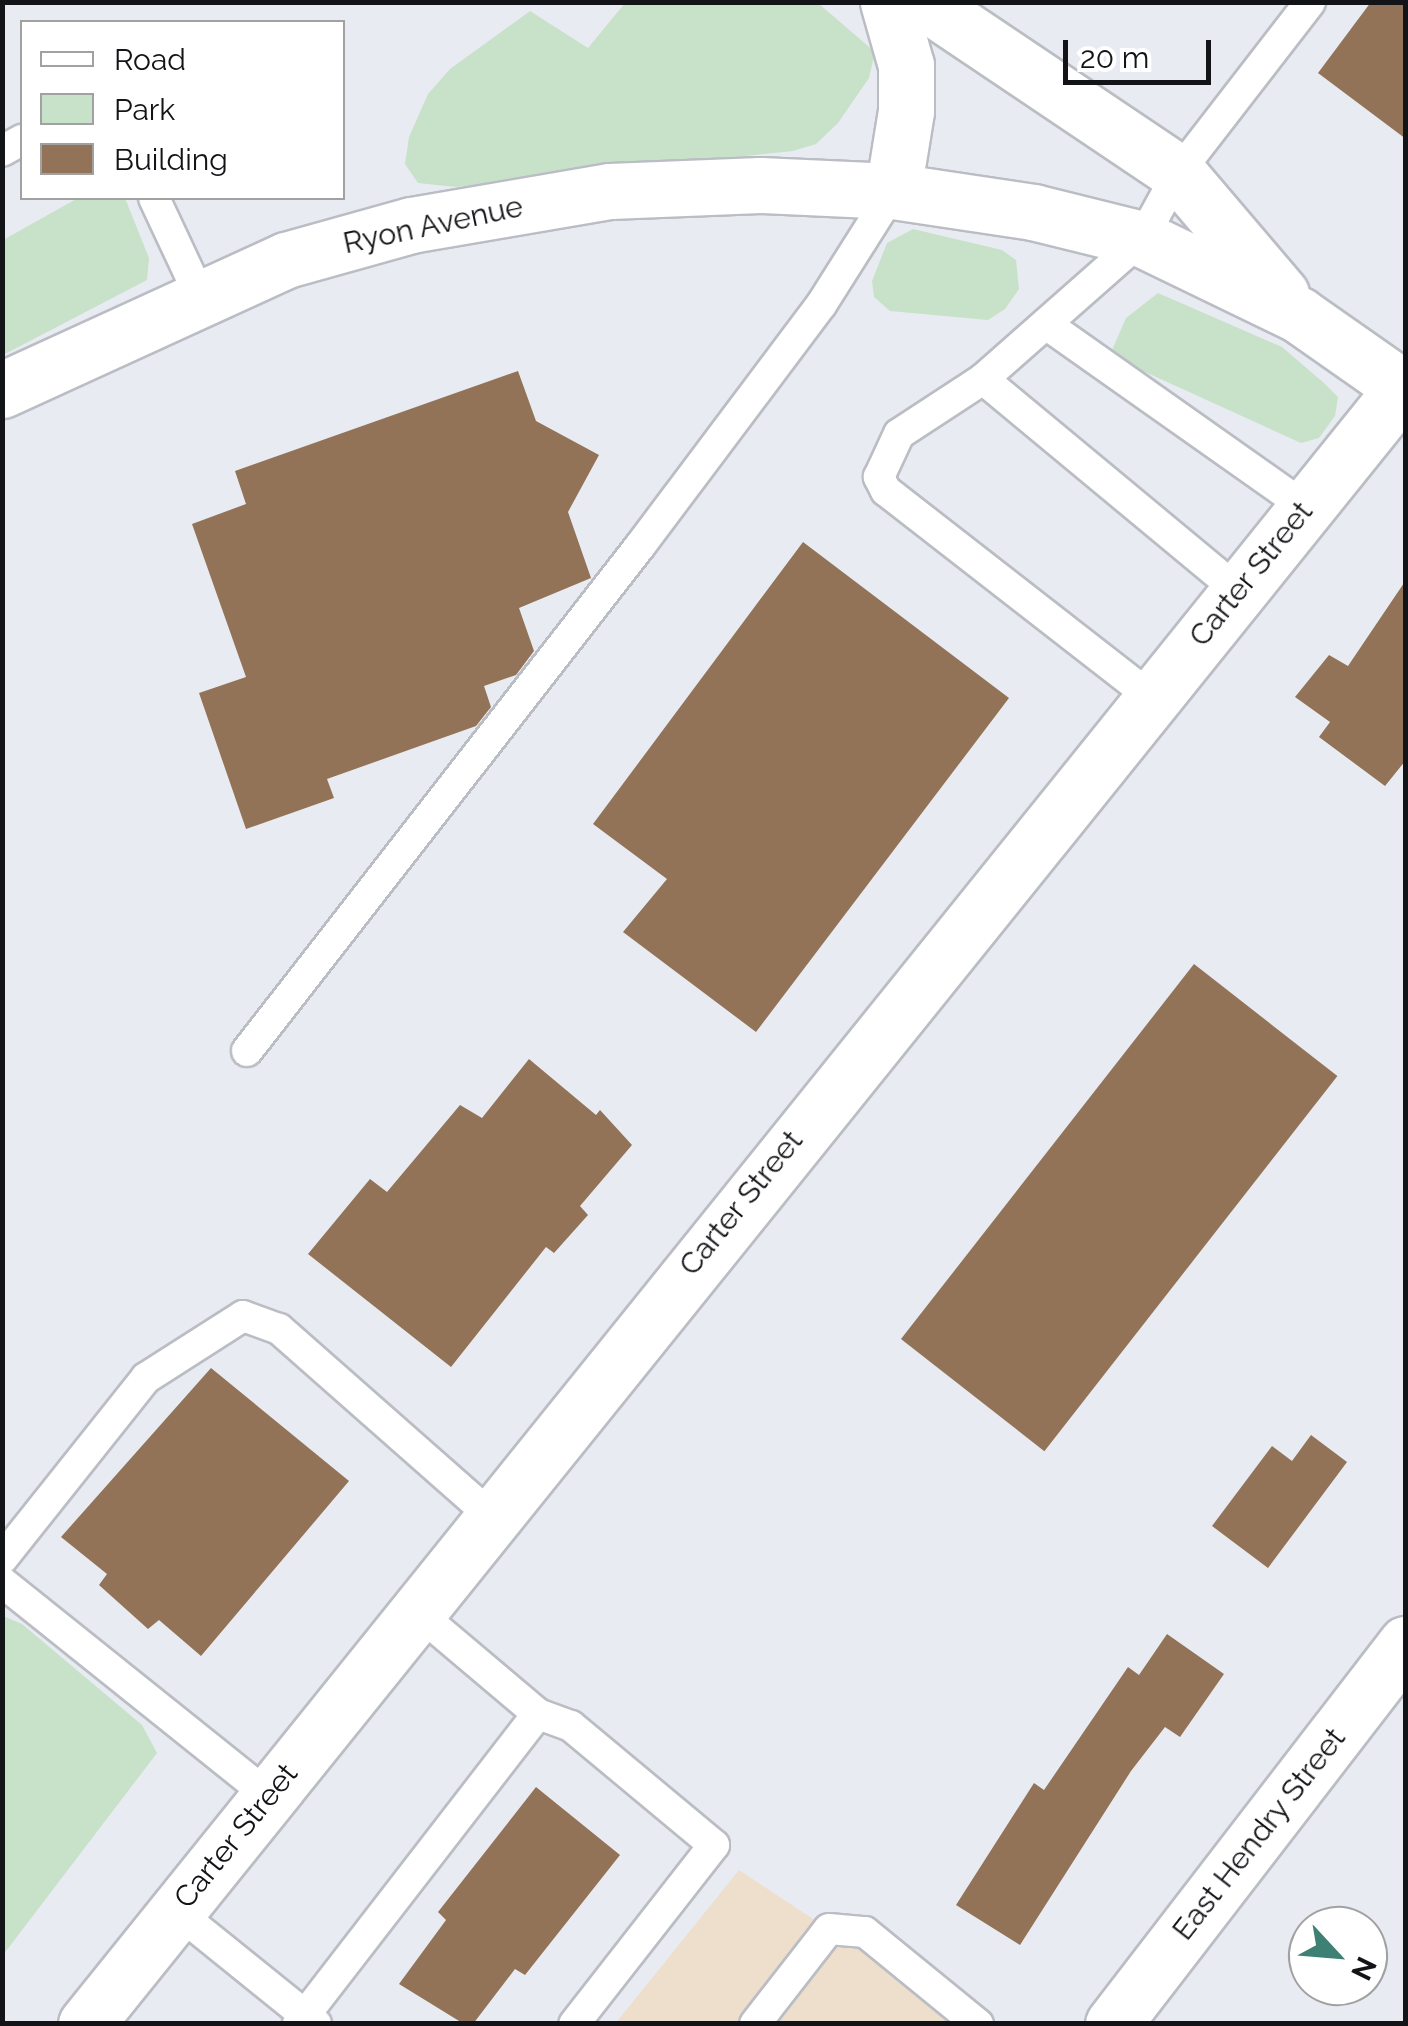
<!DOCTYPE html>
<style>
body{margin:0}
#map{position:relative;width:1408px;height:2026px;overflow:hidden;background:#e8ebf2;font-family:Raleway,sans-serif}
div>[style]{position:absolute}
.commercial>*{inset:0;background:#eedfcc}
.green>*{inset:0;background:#c7e2c9}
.building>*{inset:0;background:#927357;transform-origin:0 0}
.roads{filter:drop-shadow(2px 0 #bbbdc4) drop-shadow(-2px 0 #bbbdc4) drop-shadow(0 2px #bbbdc4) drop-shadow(0 -2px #bbbdc4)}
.lane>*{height:30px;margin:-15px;padding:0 15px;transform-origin:15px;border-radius:15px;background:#fff}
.street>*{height:55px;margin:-27.5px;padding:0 27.5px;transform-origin:27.5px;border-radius:27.5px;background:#fff}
.secondary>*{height:55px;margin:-27.5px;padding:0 27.5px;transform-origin:27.5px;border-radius:27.5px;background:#fff}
span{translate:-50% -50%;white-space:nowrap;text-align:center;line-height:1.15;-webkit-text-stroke:9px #fff;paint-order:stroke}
.street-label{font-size:30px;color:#131417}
.frame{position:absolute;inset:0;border:5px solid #131417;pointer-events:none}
.legend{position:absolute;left:20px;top:20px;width:325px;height:180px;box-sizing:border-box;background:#fff;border:2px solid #a1a1a2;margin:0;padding:12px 18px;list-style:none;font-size:30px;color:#131417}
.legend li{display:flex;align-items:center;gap:20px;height:50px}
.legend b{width:50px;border:2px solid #a1a1a2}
.north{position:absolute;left:1288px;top:1906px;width:100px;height:100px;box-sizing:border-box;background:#fff;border:2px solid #a1a1a2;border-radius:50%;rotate:116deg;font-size:28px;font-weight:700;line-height:40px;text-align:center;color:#131417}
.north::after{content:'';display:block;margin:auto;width:35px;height:45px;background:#3e8174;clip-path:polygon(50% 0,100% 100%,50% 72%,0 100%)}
.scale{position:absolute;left:1063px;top:40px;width:148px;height:45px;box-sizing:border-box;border:5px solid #131417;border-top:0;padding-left:12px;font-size:30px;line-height:35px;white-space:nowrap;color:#131417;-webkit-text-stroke:8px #fff;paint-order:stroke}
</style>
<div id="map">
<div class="commercial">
<div style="clip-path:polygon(739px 1870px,971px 2023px,615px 2024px)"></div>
</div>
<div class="green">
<div style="clip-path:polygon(625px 3px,818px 3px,875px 52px,869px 78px,838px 123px,816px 144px,793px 151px,456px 187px,418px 183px,405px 164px,409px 137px,428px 94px,450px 69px,530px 11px,588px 48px)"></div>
<div style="clip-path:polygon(78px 198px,125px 198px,149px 258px,147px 280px,3px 355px,3px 240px)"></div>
<div style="clip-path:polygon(913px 229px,1002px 250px,1016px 260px,1019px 289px,1005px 309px,988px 320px,890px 311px,874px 297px,872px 281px,887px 243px)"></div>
<div style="clip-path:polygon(1158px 293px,1282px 347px,1324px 383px,1338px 397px,1335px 416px,1319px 438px,1301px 443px,1121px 361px,1112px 350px,1126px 318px)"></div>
<div style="clip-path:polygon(3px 1616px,22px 1624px,142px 1725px,157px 1753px,3px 1955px)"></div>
</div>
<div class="building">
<div style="clip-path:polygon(1371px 2px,1406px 2px,1406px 139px,1318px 73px)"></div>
<div style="clip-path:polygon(518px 371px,536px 421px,599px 455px,568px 512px,591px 578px,519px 608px,534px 651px,516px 675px,484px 686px,491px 707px,476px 726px,327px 779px,334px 798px,246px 829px,199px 693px,246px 677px,192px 524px,246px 504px,235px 471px)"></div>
<div style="clip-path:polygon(803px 542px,1009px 698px,756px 1032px,623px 932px,667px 879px,593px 824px)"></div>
<div style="clip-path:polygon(1406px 580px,1406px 760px,1385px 786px,1319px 737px,1330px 722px,1295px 697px,1329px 655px,1348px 666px)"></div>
<div style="left:1194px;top:964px;width:182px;height:476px;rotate:38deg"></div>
<div style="clip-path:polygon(529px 1059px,596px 1115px,600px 1110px,632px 1145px,580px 1206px,588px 1215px,554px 1253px,546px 1247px,451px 1367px,308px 1254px,370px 1179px,387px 1192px,460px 1105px,482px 1118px)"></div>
<div style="clip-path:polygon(211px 1368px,349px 1481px,201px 1656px,159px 1620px,148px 1629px,99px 1585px,107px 1574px,61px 1537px)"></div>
<div style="clip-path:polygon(1311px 1435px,1347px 1462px,1268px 1568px,1212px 1526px,1272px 1446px,1292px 1461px)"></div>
<div style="clip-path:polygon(1167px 1634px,1224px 1674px,1180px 1737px,1165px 1727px,1131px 1771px,1020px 1945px,956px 1905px,1034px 1783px,1044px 1790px,1128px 1667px,1139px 1675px)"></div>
<div style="clip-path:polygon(536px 1787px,620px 1855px,525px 1975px,515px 1969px,473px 2024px,464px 2024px,399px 1984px,446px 1920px,438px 1912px)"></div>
</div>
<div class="roads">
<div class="lane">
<div style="left:2px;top:151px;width:23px;rotate:-29deg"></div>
<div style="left:154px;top:198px;width:108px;rotate:64.9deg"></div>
<div style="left:1046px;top:324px;width:317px;rotate:35.2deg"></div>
<div style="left:983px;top:379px;width:332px;rotate:39.7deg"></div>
<div style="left:1151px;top:697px;width:336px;rotate:-142.1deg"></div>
<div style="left:886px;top:491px;width:16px;rotate:-117deg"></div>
<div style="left:879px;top:477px;width:47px;rotate:-65.1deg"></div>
<div style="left:899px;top:434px;width:100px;rotate:-33.2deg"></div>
<div style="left:983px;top:379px;width:212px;rotate:-41.4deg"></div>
<div style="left:1142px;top:239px;width:75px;rotate:-61.4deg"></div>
<div style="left:1178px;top:173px;width:216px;rotate:-52.3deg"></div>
<div style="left:247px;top:1051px;width:640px;rotate:-52.11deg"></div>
<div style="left:640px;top:546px;width:301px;rotate:-53.1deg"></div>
<div style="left:821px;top:305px;width:135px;rotate:-57.7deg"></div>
<div style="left:2px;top:1559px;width:231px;rotate:-51.5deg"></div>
<div style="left:146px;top:1378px;width:115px;rotate:-32.6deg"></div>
<div style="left:243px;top:1316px;width:38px;rotate:20deg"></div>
<div style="left:279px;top:1329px;width:283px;rotate:41.4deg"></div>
<div style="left:2px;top:1582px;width:341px;rotate:38.7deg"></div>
<div style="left:416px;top:1611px;width:160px;rotate:40.2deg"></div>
<div style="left:538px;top:1714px;width:35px;rotate:20deg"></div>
<div style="left:571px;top:1726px;width:186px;rotate:39.8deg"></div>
<div style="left:714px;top:1845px;width:227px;rotate:128deg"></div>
<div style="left:176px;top:1911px;width:180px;rotate:38.9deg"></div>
<div style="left:298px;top:2024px;width:392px;rotate:-52.3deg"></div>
<div style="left:755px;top:2024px;width:120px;rotate:-52.1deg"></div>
<div style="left:829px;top:1929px;width:36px;rotate:5deg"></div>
<div style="left:865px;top:1932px;width:146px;rotate:39.2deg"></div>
</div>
<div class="street">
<div style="left:86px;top:2024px;width:2100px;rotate:-51.17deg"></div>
</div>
<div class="secondary">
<div style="left:888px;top:2px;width:66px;rotate:74.1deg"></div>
<div style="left:906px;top:65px;width:46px;rotate:90deg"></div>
<div style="left:906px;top:111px;width:81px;rotate:99.2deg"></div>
<div style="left:924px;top:2px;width:306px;rotate:33.9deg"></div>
<div style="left:1178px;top:173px;width:159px;rotate:49.6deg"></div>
<div style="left:2px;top:390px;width:312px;rotate:-24.6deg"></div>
<div style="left:286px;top:260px;width:130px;rotate:-15.6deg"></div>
<div style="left:411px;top:225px;width:202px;rotate:-9.7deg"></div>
<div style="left:610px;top:191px;width:150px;rotate:-2.3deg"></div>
<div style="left:760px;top:185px;width:133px;rotate:2.6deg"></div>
<div style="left:893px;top:191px;width:142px;rotate:8.5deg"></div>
<div style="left:1033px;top:212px;width:112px;rotate:13.9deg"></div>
<div style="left:1142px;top:239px;width:174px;rotate:25.8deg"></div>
<div style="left:1299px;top:315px;width:131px;rotate:35deg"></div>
<div style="left:1113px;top:2024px;width:480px;rotate:-52.4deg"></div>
</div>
</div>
<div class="street-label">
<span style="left:433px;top:225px;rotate:-12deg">Ryon Avenue</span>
<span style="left:1251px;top:574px;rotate:-51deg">Carter Street</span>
<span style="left:741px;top:1203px;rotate:-51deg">Carter Street</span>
<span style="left:1259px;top:1834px;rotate:-52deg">East Hendry Street</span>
<span style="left:236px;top:1836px;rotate:-51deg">Carter Street</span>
</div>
<div class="frame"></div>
<ul class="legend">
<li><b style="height:12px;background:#fff"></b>Road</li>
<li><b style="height:28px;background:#c7e2c9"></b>Park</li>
<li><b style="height:28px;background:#927357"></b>Building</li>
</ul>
<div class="north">N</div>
<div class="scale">20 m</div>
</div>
